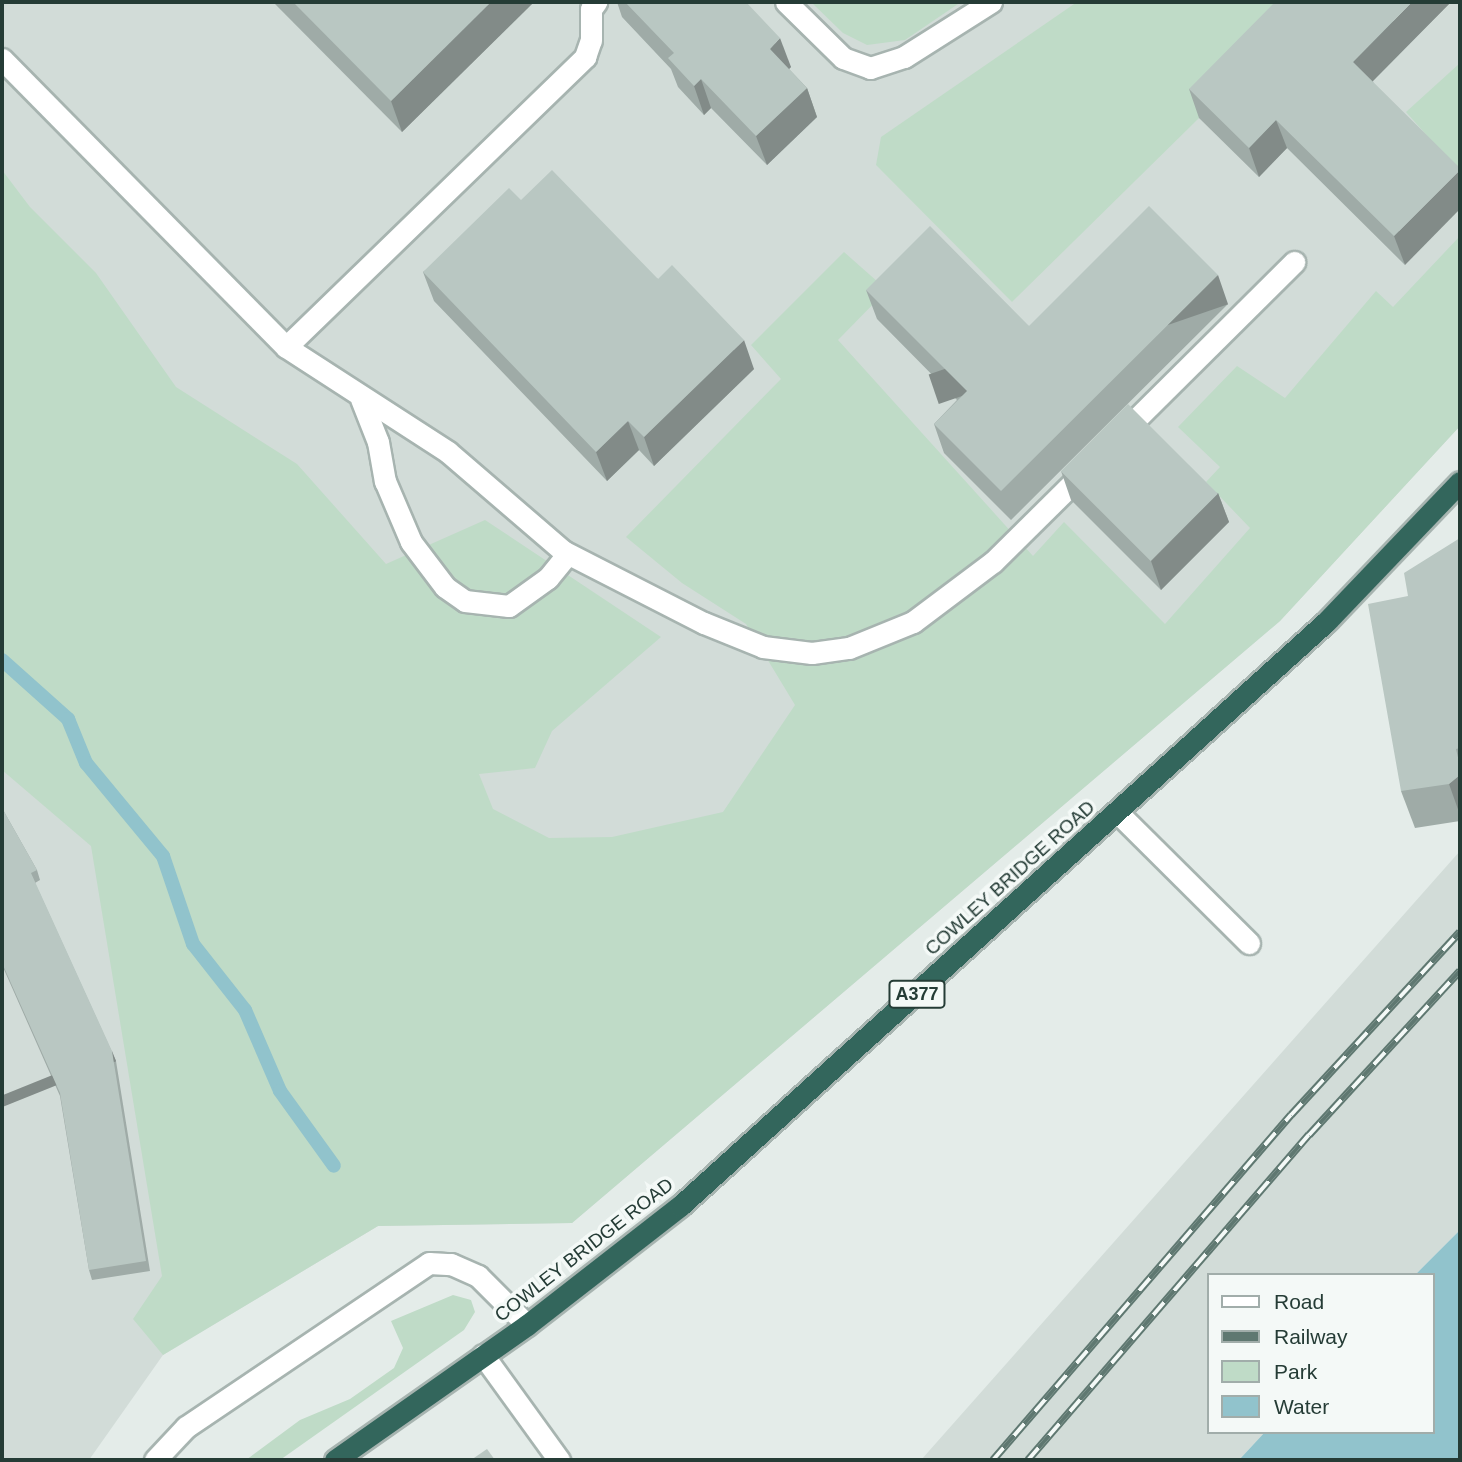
<!DOCTYPE html>
<style>
body{margin:0}
#map{position:relative;width:1462px;height:1462px;overflow:hidden;background:#e4ece9;font-family:Arial,sans-serif}
div>[style]{position:absolute}
.built>*{inset:0;background:#d2dcd8}
.green>*{inset:0;background:#bfdbc7}
.water>*{inset:0;background:#91c3cc}
.stream>*{height:14px;margin:-7px;padding:0 7px;transform-origin:7px;border-radius:7px;background:#91c3cc}
.roads{filter:drop-shadow(2px 0 #a7b4b0) drop-shadow(-2px 0 #a7b4b0) drop-shadow(0 2px #a7b4b0) drop-shadow(0 -2px #a7b4b0)}
.minor>*{height:21px;margin:-10.5px;padding:0 10.5px;transform-origin:10.5px;border-radius:10.5px;background:#fff}
.highway>*{height:21px;margin:-10.5px;padding:0 10.5px;transform-origin:10.5px;border-radius:10.5px;background:#33665c}
.rail>*{height:8px;margin-top:-4px;transform-origin:0;background:repeating-linear-gradient(90deg,#f4f9f7 0 16px,#5f7871 0 32px);box-sizing:border-box;border-block:2px solid #5f7871}
.wall>*{inset:0;background:#9faba7}
.shaded-wall>*{inset:0;background:#828b88;transform-origin:0 0}
.building>*{inset:0;background:#b9c7c2;transform-origin:0 0}
span{translate:-50% -50%;white-space:nowrap;text-align:center;line-height:1.15;-webkit-text-stroke:7px #f4f9f7;paint-order:stroke}
.shield-label span{padding:2px 5px;background:#f4f9f7;border:2px solid;border-radius:5px;-webkit-text-stroke-width:0}
.shield-label{font-size:18px;color:#253c36;font-weight:700}
.street-label{font-size:19px;color:#253c36}
.frame{position:absolute;inset:0;border:4px solid #253c36;pointer-events:none}
.legend{position:absolute;left:1207px;top:1273px;width:228px;height:161px;box-sizing:border-box;background:#f4f9f7;border:2px solid #a1adaa;margin:0;padding:9px 12px;list-style:none;font-size:21px;color:#253c36}
.legend li{display:flex;align-items:center;gap:14px;height:35px}
.legend b{width:35px;border:2px solid #a1adaa}
</style>
<div id="map">
<div class="built">
<div style="clip-path:polygon(2px 2px,1460px 2px,1460px 426px,1280px 621px,572px 1223px,378px 1226px,163px 1355px,89px 1460px,2px 1460px)"></div>
<div style="clip-path:polygon(1460px 851px,1460px 1230px,1415px 1275px,1208px 1275px,1208px 1432px,1265px 1432px,1239px 1460px,921px 1460px)"></div>
</div>
<div class="green">
<div style="clip-path:polygon(811px 2px,961px 2px,905px 40px,867px 45px,843px 33px)"></div>
<div style="clip-path:polygon(1077px 2px,1317px 2px,1012px 302px,876px 165px,881px 137px)"></div>
<div style="clip-path:polygon(1460px 63px,1460px 173px,1406px 112px)"></div>
<div style="clip-path:polygon(2px 170px,30px 207px,96px 273px,176px 387px,297px 464px,386px 564px,485px 520px,661px 637px,552px 731px,535px 768px,479px 774px,493px 809px,549px 838px,612px 837px,723px 812px,795px 705px,746px 624px,682px 583px,626px 537px,781px 379px,751px 345px,844px 252px,887px 290px,838px 340px,1033px 556px,1064px 522px,1165px 624px,1250px 528px,1206px 482px,1220px 467px,1178px 427px,1237px 366px,1285px 398px,1376px 291px,1393px 307px,1460px 236px,1460px 426px,1280px 621px,572px 1223px,378px 1226px,163px 1355px,133px 1319px,162px 1276px,91px 846px,2px 770px)"></div>
<div style="clip-path:polygon(453px 1295px,471px 1300px,475px 1312px,464px 1330px,280px 1460px,246px 1460px,300px 1420px,350px 1399px,394px 1368px,403px 1348px,391px 1321px)"></div>
</div>
<div class="water">
<div style="clip-path:polygon(1460px 1230px,1460px 1460px,1239px 1460px,1265px 1432px,1432px 1432px,1432px 1275px,1415px 1275px)"></div>
</div>
<div class="stream">
<div style="left:2px;top:660px;width:89px;rotate:41.8deg"></div>
<div style="left:68px;top:719px;width:48px;rotate:67.8deg"></div>
<div style="left:86px;top:763px;width:121px;rotate:50.4deg"></div>
<div style="left:163px;top:856px;width:93px;rotate:71.2deg"></div>
<div style="left:193px;top:944px;width:84px;rotate:51.8deg"></div>
<div style="left:245px;top:1010px;width:88px;rotate:66.6deg"></div>
<div style="left:280px;top:1091px;width:92px;rotate:54.2deg"></div>
</div>
<div class="roads">
<div class="minor">
<div style="left:786px;top:2px;width:80px;rotate:44.5deg"></div>
<div style="left:843px;top:58px;width:29px;rotate:20deg"></div>
<div style="left:870px;top:68px;width:36px;rotate:-18deg"></div>
<div style="left:904px;top:57px;width:103px;rotate:-32.3deg"></div>
<div style="left:2px;top:59px;width:404px;rotate:45.4deg"></div>
<div style="left:286px;top:347px;width:193px;rotate:32.9deg"></div>
<div style="left:448px;top:452px;width:152px;rotate:40.7deg"></div>
<div style="left:563px;top:551px;width:158px;rotate:27.1deg"></div>
<div style="left:704px;top:623px;width:64px;rotate:22.1deg"></div>
<div style="left:763px;top:647px;width:49px;rotate:7deg"></div>
<div style="left:812px;top:653px;width:37px;rotate:-8deg"></div>
<div style="left:849px;top:648px;width:69px;rotate:-22.1deg"></div>
<div style="left:913px;top:622px;width:100px;rotate:-36.9deg"></div>
<div style="left:993px;top:562px;width:132px;rotate:-44.7deg"></div>
<div style="left:286px;top:347px;width:417px;rotate:-44.1deg"></div>
<div style="left:585px;top:57px;width:18px;rotate:-71deg"></div>
<div style="left:591px;top:40px;width:31px;rotate:-90deg"></div>
<div style="left:591px;top:9px;width:9px;rotate:-54deg"></div>
<div style="left:361px;top:399px;width:46px;rotate:68.4deg"></div>
<div style="left:378px;top:442px;width:40px;rotate:80deg"></div>
<div style="left:385px;top:481px;width:66px;rotate:66.9deg"></div>
<div style="left:411px;top:542px;width:56px;rotate:52.9deg"></div>
<div style="left:445px;top:587px;width:24px;rotate:35deg"></div>
<div style="left:465px;top:601px;width:44px;rotate:6.5deg"></div>
<div style="left:509px;top:606px;width:48px;rotate:-35.7deg"></div>
<div style="left:548px;top:578px;width:26px;rotate:-51deg"></div>
<div style="left:564px;top:558px;width:7px;rotate:-98deg"></div>
<div style="left:1119px;top:436px;width:247px;rotate:-44.8deg"></div>
<div style="left:1117px;top:812px;width:186px;rotate:44.8deg"></div>
<div style="left:483px;top:1355px;width:130px;rotate:54.1deg"></div>
<div style="left:155px;top:1460px;width:45px;rotate:-46.8deg"></div>
<div style="left:186px;top:1427px;width:293px;rotate:-34deg"></div>
<div style="left:429px;top:1263px;width:22px;rotate:3deg"></div>
<div style="left:451px;top:1264px;width:30px;rotate:24deg"></div>
<div style="left:478px;top:1276px;width:69px;rotate:45deg"></div>
</div>
<div class="highway">
<div style="left:335px;top:1460px;width:235px;rotate:-35.1deg"></div>
<div style="left:527px;top:1325px;width:194px;rotate:-37.9deg"></div>
<div style="left:680px;top:1206px;width:872px;rotate:-42.12deg"></div>
<div style="left:1327px;top:621px;width:192px;rotate:-46.3deg"></div>
</div>
</div>
<div class="rail">
<div style="left:993px;top:1460px;width:456px;rotate:-49.2deg"></div>
<div style="left:1291px;top:1115px;width:249px;rotate:-47.3deg"></div>
<div style="left:1028px;top:1460px;width:430px;rotate:-49.2deg"></div>
<div style="left:1309px;top:1135px;width:223px;rotate:-47.4deg"></div>
</div>
<div class="wall">
<div style="clip-path:polygon(273px 2px,534px 2px,402px 132px)"></div>
<div style="clip-path:polygon(617px 2px,746px 2px,791px 67px,789px 69px,807px 88px,817px 117px,767px 165px,711px 108px,704px 115px,678px 87px,671px 69px,622px 17px)"></div>
<div style="clip-path:polygon(1451px 2px,1373px 81px,1405px 265px,1287px 148px,1259px 177px,1199px 118px,1189px 89px)"></div>
<div style="clip-path:polygon(521px 200px,658px 279px,754px 369px,654px 466px,639px 450px,607px 481px,434px 301px,423px 272px)"></div>
<div style="clip-path:polygon(866px 290px,1029px 326px,1228px 304px,1011px 520px,944px 453px,934px 424px,957px 400px,877px 319px)"></div>
<div style="clip-path:polygon(1061px 471px,1218px 493px,1229px 522px,1161px 590px,1071px 500px)"></div>
<div style="clip-path:polygon(1460px 538px,1460px 821px,1415px 828px,1401px 791px,1408px 596px)"></div>
<div style="clip-path:polygon(2px 808px,37px 870px,40px 880px,35px 883px,116px 1061px,150px 1271px,92px 1280px,89px 1270px,60px 1096px,2px 965px)"></div>
</div>
<div class="shaded-wall">
<div style="clip-path:polygon(491px 2px,534px 2px,402px 132px,391px 101px)"></div>
<div style="clip-path:polygon(1412px 2px,1451px 2px,1363px 91px,1353px 62px)"></div>
<div style="clip-path:polygon(780px 38px,791px 67px,780px 78px,770px 49px)"></div>
<div style="clip-path:polygon(701px 79px,711px 108px,704px 115px,694px 86px)"></div>
<div style="clip-path:polygon(807px 88px,817px 117px,767px 165px,756px 136px)"></div>
<div style="clip-path:polygon(1276px 120px,1287px 148px,1259px 177px,1249px 148px)"></div>
<div style="clip-path:polygon(1460px 170px,1460px 209px,1405px 265px,1394px 236px)"></div>
<div style="left:1218px;top:275px;width:31px;height:306px;rotate:71deg"></div>
<div style="clip-path:polygon(744px 340px,754px 369px,654px 466px,644px 437px)"></div>
<div style="clip-path:polygon(628px 421px,639px 450px,607px 481px,596px 452px)"></div>
<div style="clip-path:polygon(1218px 493px,1229px 522px,1161px 590px,1151px 561px)"></div>
<div style="clip-path:polygon(1460px 775px,1460px 815px,1449px 784px)"></div>
<div style="left:112px;top:1051px;width:11px;height:213px;rotate:68deg"></div>
</div>
<div class="building">
<div style="clip-path:polygon(293px 2px,491px 2px,391px 101px)"></div>
<div style="clip-path:polygon(625px 2px,746px 2px,780px 38px,770px 49px,807px 88px,756px 136px,701px 79px,694px 86px,668px 58px,674px 53px)"></div>
<div style="clip-path:polygon(1275px 2px,1412px 2px,1353px 62px,1460px 168px,1460px 170px,1394px 236px,1276px 120px,1249px 148px,1189px 89px)"></div>
<div style="clip-path:polygon(552px 170px,658px 279px,672px 265px,744px 340px,644px 437px,628px 421px,596px 452px,423px 272px,509px 188px,521px 200px)"></div>
<div style="clip-path:polygon(1149px 206px,1218px 275px,1001px 491px,934px 424px,967px 391px,866px 290px,930px 226px,1029px 326px)"></div>
<div style="left:1128px;top:404px;width:127px;height:95px;rotate:45deg"></div>
<div style="clip-path:polygon(1460px 538px,1460px 748px,1456px 749px,1460px 766px,1460px 775px,1449px 784px,1401px 791px,1368px 604px,1408px 596px,1404px 573px)"></div>
<div style="clip-path:polygon(2px 808px,37px 870px,31px 873px,112px 1051px,146px 1261px,89px 1270px,60px 1093px,2px 963px)"></div>
<div style="clip-path:polygon(487px 1449px,495px 1460px,471px 1460px)"></div>
</div>
<div class="shield-label">
<span style="left:917px;top:994px">A377</span>
</div>
<div class="street-label">
<span style="left:1010px;top:878px;rotate:-42deg">COWLEY BRIDGE ROAD</span>
<span style="left:584px;top:1250px;rotate:-38deg">COWLEY BRIDGE ROAD</span>
</div>
<div class="frame"></div>
<ul class="legend">
<li><b style="height:9px;background:#fff"></b>Road</li>
<li><b style="height:9px;background:#5f7871"></b>Railway</li>
<li><b style="height:19px;background:#bfdbc7"></b>Park</li>
<li><b style="height:19px;background:#91c3cc"></b>Water</li>
</ul>
</div>
